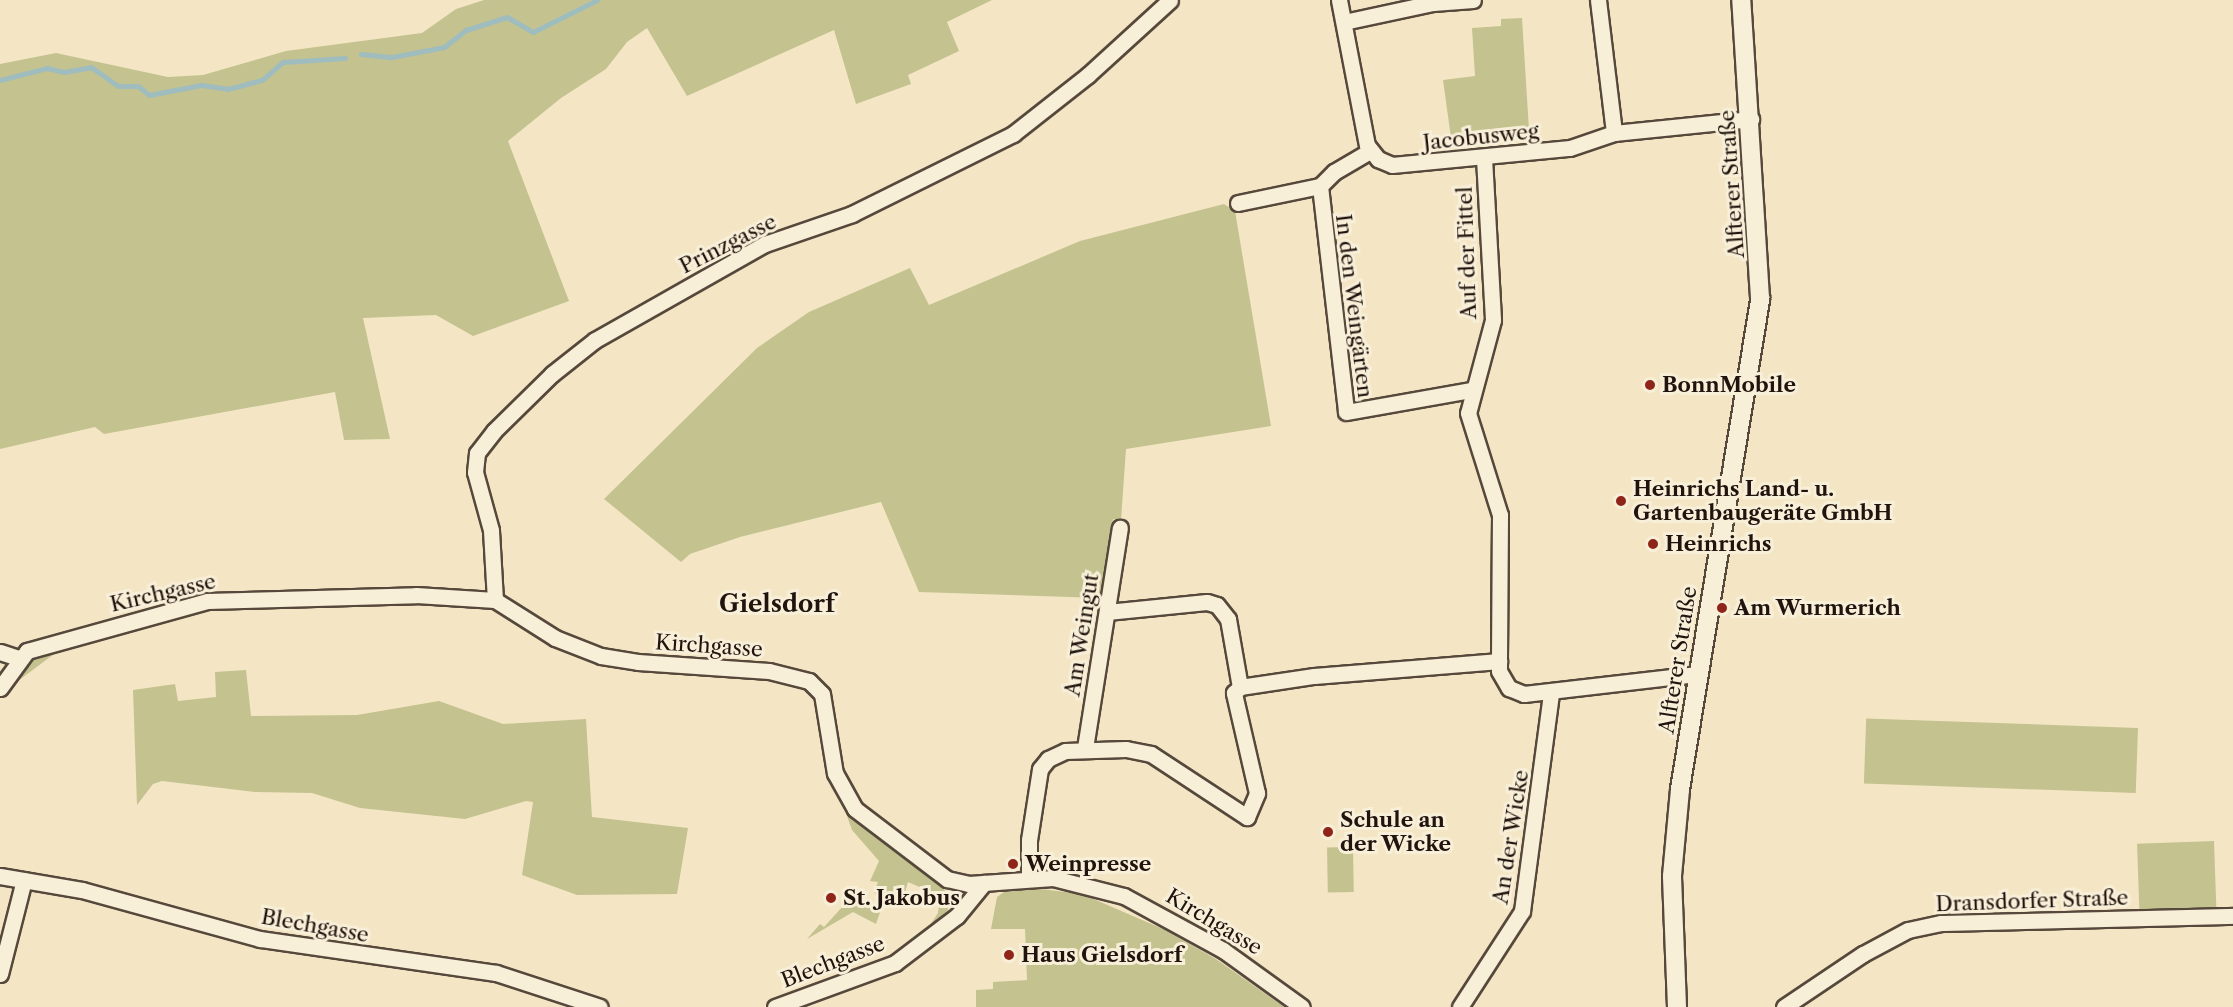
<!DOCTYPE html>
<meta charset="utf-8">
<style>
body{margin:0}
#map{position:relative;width:2233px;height:1007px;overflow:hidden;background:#f4e6c5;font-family:"Libre Caslon Text",serif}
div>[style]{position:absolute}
.green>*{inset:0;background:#c4c28f;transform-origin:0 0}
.stream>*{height:5px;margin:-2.5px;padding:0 2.5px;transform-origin:2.5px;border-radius:2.5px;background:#9fbdbe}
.roads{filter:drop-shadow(2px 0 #56483b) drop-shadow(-2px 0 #56483b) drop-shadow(0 2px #56483b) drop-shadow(0 -2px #56483b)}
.minor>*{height:15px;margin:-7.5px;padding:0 7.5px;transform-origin:7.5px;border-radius:7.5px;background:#f8efd9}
.tertiary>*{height:18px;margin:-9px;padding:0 9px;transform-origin:9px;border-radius:9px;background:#f8efd9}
.dots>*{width:16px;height:16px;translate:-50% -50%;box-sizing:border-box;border:3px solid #f8efd9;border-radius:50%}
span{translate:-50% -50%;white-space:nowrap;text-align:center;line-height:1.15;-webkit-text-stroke:6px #f8efd9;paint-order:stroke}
.street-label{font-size:21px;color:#21130d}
.poi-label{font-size:21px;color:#21130d;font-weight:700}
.left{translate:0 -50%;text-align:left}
.quarter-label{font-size:24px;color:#21130d;font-weight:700}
</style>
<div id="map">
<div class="green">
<div style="clip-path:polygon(484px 0,992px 0,947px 22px,959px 51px,908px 75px,911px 84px,856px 104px,834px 30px,687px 96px,647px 28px,627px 42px,606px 69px,561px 98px,508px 141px,569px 301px,473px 336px,436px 315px,363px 318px,390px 439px,344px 440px,335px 392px,104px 434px,95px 427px,0 449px,0 64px,56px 53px,168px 77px,203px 75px,286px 51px,422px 33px,456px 9px)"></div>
<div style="clip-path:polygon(1522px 18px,1529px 130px,1451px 138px,1443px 80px,1475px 76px,1472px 28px,1501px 26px,1501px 19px)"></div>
<div style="clip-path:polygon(1224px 204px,1235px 211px,1271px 426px,1126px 449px,1121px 520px,1113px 519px,1100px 598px,919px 592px,881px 502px,740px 537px,690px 554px,681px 562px,604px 499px,757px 348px,809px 312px,910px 268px,929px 305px,1080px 241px)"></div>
<div style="clip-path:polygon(51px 650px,54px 654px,14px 684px,33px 656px)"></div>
<div style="clip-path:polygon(246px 670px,251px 716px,357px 715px,439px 701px,503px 724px,586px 719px,592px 817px,688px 828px,677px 894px,577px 895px,522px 875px,533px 802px,526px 801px,465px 819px,360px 808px,312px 793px,255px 792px,162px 781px,153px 784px,137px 805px,133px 690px,175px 684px,178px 701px,216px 697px,215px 672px)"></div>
<div style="left:2138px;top:728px;width:65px;height:272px;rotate:92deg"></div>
<div style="clip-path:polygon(844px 808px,947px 892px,948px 910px,927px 930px,938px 913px,940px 896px,908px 882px,904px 896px,887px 892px,876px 924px,853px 912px,807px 939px,820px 924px,824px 927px,854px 894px,868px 907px,879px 902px,874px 892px,878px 882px,870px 881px,879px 861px,852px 830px)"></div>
<div style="left:2214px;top:841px;width:69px;height:77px;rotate:88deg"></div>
<div style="left:1353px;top:847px;width:45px;height:26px;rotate:89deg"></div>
<div style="clip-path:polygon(1041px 889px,1082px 894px,1163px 929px,1216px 959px,1284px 1007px,976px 1007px,976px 990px,993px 989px,993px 982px,1027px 980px,1025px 929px,991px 929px,997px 897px,1004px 892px)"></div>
</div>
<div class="stream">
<div style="left:361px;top:54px;width:31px;rotate:6deg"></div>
<div style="left:392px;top:57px;width:53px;rotate:-10.9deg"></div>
<div style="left:444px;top:47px;width:28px;rotate:-38deg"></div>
<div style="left:466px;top:30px;width:43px;rotate:-17.6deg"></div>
<div style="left:507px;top:17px;width:30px;rotate:30deg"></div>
<div style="left:533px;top:32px;width:72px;rotate:-26.6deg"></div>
<div style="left:0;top:80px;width:49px;rotate:-14.3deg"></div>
<div style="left:47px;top:68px;width:17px;rotate:13deg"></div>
<div style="left:64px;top:72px;width:27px;rotate:-10deg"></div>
<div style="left:91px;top:67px;width:33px;rotate:35deg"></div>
<div style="left:118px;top:86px;width:20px"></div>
<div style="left:138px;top:86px;width:14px;rotate:39deg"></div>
<div style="left:149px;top:95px;width:53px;rotate:-10.9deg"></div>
<div style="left:201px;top:85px;width:27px;rotate:8deg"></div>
<div style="left:228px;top:89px;width:35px;rotate:-15deg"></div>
<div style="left:262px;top:80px;width:28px;rotate:-41deg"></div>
<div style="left:283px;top:62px;width:62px;rotate:-3.7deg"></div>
</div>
<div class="roads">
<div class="minor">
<div style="left:1339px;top:0;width:148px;rotate:79.1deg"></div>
<div style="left:1367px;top:145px;width:18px;rotate:52deg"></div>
<div style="left:1378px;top:159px;width:15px;rotate:23deg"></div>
<div style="left:1392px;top:165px;width:179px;rotate:-5.5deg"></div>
<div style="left:1570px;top:148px;width:46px;rotate:-18.8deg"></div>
<div style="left:1614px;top:133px;width:138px;rotate:-5.8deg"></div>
<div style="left:1598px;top:0;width:134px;rotate:83.1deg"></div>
<div style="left:1344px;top:22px;width:91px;rotate:-12.1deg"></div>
<div style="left:1433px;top:3px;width:40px;rotate:-4.3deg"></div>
<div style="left:1484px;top:158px;width:162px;rotate:86.8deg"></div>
<div style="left:1493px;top:320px;width:96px;rotate:105deg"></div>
<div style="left:1468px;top:413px;width:107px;rotate:72.6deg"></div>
<div style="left:1500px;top:515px;width:146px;rotate:90.4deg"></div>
<div style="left:1320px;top:186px;width:227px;rotate:83.4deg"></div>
<div style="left:1346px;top:412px;width:127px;rotate:-10deg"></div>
<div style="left:1238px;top:203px;width:84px;rotate:-11.7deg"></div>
<div style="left:1320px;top:186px;width:20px;rotate:-45deg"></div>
<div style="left:1334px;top:172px;width:42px;rotate:-30.3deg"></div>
<div style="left:495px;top:600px;width:70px;rotate:-93.3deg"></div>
<div style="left:491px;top:530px;width:60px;rotate:-105.4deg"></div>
<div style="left:475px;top:472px;width:19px;rotate:-84deg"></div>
<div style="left:477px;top:453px;width:28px;rotate:-52deg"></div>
<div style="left:494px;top:431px;width:81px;rotate:-44.5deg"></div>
<div style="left:552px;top:374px;width:55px;rotate:-38.3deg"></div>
<div style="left:595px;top:340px;width:195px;rotate:-29.5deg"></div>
<div style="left:765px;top:244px;width:92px;rotate:-19deg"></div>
<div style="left:852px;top:214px;width:180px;rotate:-26.4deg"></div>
<div style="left:1013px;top:134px;width:95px;rotate:-38.2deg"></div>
<div style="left:1088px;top:75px;width:111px;rotate:-42.4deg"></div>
<div style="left:1107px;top:612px;width:100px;rotate:-5.7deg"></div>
<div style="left:1207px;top:602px;width:10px;rotate:17deg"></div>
<div style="left:1217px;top:605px;width:18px;rotate:52deg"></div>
<div style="left:1228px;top:619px;width:69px;rotate:80deg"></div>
<div style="left:1240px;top:687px;width:75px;rotate:-8.5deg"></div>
<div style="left:1314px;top:676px;width:186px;rotate:-4.6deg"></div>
<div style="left:1499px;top:661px;width:10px;rotate:90deg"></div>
<div style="left:1499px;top:671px;width:20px;rotate:60deg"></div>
<div style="left:1509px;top:688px;width:16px;rotate:22deg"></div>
<div style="left:1524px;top:694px;width:175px;rotate:-6.6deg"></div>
<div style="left:0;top:652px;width:19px;rotate:18deg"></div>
<div style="left:0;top:688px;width:46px;rotate:-53.9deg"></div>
<div style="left:27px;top:651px;width:187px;rotate:-15.5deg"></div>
<div style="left:207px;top:601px;width:209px;rotate:-1.6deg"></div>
<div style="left:416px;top:595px;width:79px;rotate:3.6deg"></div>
<div style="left:495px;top:600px;width:71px;rotate:32.3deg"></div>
<div style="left:555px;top:638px;width:49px;rotate:21.4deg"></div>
<div style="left:601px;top:656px;width:37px;rotate:9deg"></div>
<div style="left:638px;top:662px;width:131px;rotate:3.9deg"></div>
<div style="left:769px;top:671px;width:41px;rotate:14deg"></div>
<div style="left:809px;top:681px;width:18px;rotate:45deg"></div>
<div style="left:822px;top:694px;width:80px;rotate:80.7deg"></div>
<div style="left:835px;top:773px;width:41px;rotate:60.9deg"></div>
<div style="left:855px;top:809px;width:116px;rotate:37.3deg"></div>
<div style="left:947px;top:879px;width:23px;rotate:13deg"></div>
<div style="left:969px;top:884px;width:84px;rotate:-4.1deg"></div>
<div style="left:1053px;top:878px;width:73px;rotate:14.2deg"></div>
<div style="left:1124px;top:896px;width:113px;rotate:28.6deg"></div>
<div style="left:1223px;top:950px;width:97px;rotate:35.8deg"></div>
<div style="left:1085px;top:748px;width:223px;rotate:-81deg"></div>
<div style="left:0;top:876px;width:83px;rotate:9.7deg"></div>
<div style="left:82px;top:890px;width:185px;rotate:15.4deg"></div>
<div style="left:260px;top:939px;width:238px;rotate:8.2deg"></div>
<div style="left:496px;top:973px;width:109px;rotate:18.1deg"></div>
<div style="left:1029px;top:878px;width:38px;rotate:-90deg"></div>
<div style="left:1029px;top:840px;width:72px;rotate:-81.2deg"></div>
<div style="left:1040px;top:769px;width:13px;rotate:-51deg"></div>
<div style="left:1048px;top:759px;width:19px;rotate:-25deg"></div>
<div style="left:1065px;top:751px;width:61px;rotate:-1.9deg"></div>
<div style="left:1126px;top:749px;width:25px;rotate:11deg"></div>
<div style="left:1151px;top:754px;width:115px;rotate:33.3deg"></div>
<div style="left:1247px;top:817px;width:26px;rotate:-67deg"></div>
<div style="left:1257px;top:793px;width:103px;rotate:-103deg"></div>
<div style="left:1234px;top:693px;width:8px;rotate:-45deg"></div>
<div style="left:0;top:974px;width:97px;rotate:-75.7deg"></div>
<div style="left:775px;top:1007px;width:128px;rotate:-20.1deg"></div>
<div style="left:895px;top:963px;width:78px;rotate:-37.2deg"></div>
<div style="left:957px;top:916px;width:43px;rotate:-50.7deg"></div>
<div style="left:1460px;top:1007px;width:114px;rotate:-57.1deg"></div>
<div style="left:1522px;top:911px;width:220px;rotate:-82.4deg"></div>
<div style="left:1784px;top:1007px;width:95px;rotate:-33.9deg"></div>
<div style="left:1863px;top:954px;width:51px;rotate:-28.1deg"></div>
<div style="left:1908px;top:930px;width:34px;rotate:-12deg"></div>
<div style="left:1941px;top:923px;width:292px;rotate:-1.4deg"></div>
</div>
<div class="tertiary">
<div style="left:1677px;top:1007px;width:131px;rotate:-92.2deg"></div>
<div style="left:1672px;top:876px;width:87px;rotate:-84.7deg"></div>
<div style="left:1680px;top:789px;width:497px;rotate:-80.7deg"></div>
<div style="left:1760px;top:298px;width:299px;rotate:-93.6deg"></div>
</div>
</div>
<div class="dots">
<div style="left:1650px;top:385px;background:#8f2418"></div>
<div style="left:1621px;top:501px;background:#8f2418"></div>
<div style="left:1653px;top:544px;background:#8f2418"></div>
<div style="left:1722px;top:608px;background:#8f2418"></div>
<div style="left:1328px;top:832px;background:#8f2418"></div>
<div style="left:1013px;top:864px;background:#8f2418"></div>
<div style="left:831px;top:898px;background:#8f2418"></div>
<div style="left:1009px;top:955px;background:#8f2418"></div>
</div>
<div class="street-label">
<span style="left:1481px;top:137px;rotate:-6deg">Jacobusweg</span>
<span style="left:1732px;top:184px;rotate:-94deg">Alfterer Straße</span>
<span style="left:728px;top:244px;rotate:-27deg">Prinzgasse</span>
<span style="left:1467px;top:253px;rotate:-92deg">Auf der Fittel</span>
<span style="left:1354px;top:306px;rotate:83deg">In den Weingärten</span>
<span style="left:163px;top:593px;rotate:-13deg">Kirchgasse</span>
<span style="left:1082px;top:635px;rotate:-81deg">Am Weingut</span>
<span style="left:709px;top:646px;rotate:4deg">Kirchgasse</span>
<span style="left:1678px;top:660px;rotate:-81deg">Alfterer Straße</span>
<span style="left:1511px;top:837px;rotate:-81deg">An der Wicke</span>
<span style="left:2032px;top:901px;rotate:-2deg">Dransdorfer Straße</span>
<span style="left:1214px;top:922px;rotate:31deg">Kirchgasse</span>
<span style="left:315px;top:926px;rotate:10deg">Blechgasse</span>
<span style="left:833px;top:962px;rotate:-21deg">Blechgasse</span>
</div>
<div class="poi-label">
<span class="left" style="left:1662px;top:385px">BonnMobile</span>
<span class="left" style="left:1633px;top:501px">Heinrichs Land- u.<br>Gartenbaugeräte GmbH</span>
<span class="left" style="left:1665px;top:544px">Heinrichs</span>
<span class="left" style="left:1734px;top:608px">Am Wurmerich</span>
<span class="left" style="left:1340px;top:832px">Schule an<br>der Wicke</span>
<span class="left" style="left:1025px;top:864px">Weinpresse</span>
<span class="left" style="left:843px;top:898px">St. Jakobus</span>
<span class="left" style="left:1021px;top:955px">Haus Gielsdorf</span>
</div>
<div class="quarter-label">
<span style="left:777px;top:604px">Gielsdorf</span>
</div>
</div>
